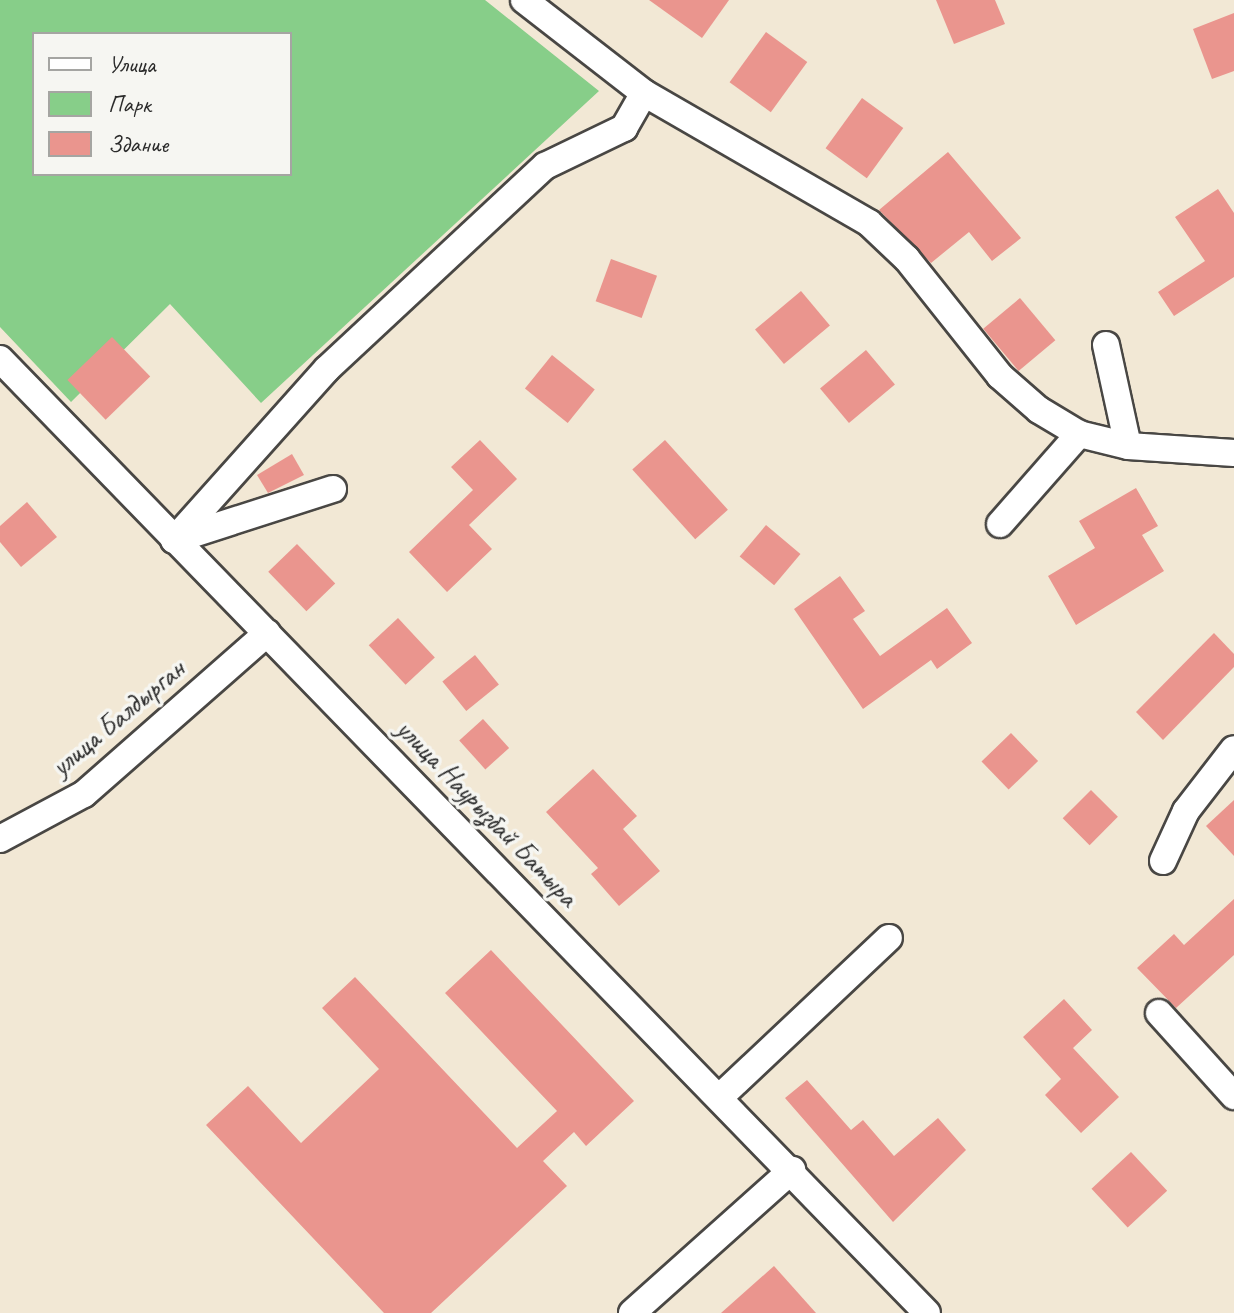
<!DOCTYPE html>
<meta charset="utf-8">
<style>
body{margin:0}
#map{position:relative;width:1234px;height:1313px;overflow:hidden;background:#f2e8d5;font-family:Caveat,sans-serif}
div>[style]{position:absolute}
.green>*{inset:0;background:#87ce89}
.building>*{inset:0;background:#ea958e;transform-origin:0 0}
.roads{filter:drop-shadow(2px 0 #494744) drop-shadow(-2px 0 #494744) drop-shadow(0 2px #494744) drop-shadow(0 -2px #494744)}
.street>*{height:26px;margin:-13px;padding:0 13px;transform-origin:13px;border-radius:13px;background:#fff}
span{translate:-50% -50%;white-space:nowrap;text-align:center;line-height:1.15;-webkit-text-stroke:7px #f6f6f2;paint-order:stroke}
.street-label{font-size:28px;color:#2b2b2b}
.legend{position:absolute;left:32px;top:32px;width:260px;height:144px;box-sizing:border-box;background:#f6f6f2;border:2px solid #a5a5a2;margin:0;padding:10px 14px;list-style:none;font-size:24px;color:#2b2b2b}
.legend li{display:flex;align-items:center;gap:16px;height:40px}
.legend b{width:40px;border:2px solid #a5a5a2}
</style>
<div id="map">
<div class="green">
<div style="clip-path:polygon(evenodd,0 0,485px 0,599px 91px,261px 403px,170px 304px,71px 402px,0 327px,0 0,34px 34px,290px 34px,290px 174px,34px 174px,34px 34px)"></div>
</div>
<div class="building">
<div style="clip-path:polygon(649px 0,729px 0,702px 38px)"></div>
<div style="clip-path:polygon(936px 0,995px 0,1005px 24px,954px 44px)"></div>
<div style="clip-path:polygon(1234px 13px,1234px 71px,1212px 79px,1193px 29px)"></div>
<div style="left:766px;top:32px;width:51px;height:62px;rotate:36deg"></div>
<div style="left:862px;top:98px;width:51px;height:62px;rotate:36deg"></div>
<div style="clip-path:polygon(948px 152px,1021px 238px,992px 261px,969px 232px,931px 263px,879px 210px)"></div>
<div style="clip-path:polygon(1218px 189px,1234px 213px,1234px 277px,1174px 316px,1158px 292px,1205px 261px,1175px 217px)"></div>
<div style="left:611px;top:259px;width:49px;height:45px;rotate:20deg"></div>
<div style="left:801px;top:291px;width:45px;height:60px;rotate:50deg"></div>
<div style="left:1020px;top:298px;width:55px;height:48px;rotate:50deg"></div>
<div style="left:112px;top:337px;width:55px;height:62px;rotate:46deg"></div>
<div style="left:866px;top:350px;width:45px;height:60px;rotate:50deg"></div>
<div style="left:552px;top:355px;width:55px;height:43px;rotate:39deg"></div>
<div style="clip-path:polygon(480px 440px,517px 479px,469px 525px,492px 549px,447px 592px,409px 552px,473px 490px,451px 467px)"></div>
<div style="left:665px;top:440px;width:94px;height:44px;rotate:48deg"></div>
<div style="clip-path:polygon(292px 454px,304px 475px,268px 493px,257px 475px)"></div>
<div style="clip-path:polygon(1136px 488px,1158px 526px,1142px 535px,1164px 571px,1076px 625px,1048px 576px,1095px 548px,1079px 521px)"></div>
<div style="clip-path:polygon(27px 502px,57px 537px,21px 567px,0 542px,0 526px)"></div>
<div style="left:766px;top:525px;width:45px;height:41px;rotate:40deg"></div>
<div style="left:297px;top:544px;width:55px;height:40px;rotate:46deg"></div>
<div style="clip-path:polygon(840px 576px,865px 611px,853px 619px,880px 656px,947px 608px,972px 643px,937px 669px,931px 660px,863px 709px,794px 609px)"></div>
<div style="left:398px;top:618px;width:54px;height:40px;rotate:47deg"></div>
<div style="clip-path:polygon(1214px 633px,1234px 654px,1234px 667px,1163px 740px,1136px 712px)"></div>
<div style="left:475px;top:655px;width:38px;height:42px;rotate:51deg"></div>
<div style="left:483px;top:719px;width:39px;height:32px;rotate:48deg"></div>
<div style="left:1011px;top:733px;width:39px;height:41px;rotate:46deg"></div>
<div style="clip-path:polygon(593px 769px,637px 816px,623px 829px,660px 871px,619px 906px,591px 874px,598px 868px,546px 812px)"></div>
<div style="left:1091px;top:790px;width:38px;height:40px;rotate:45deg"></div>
<div style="clip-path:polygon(1234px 800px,1234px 856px,1206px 826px)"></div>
<div style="clip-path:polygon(1234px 899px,1234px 955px,1176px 1008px,1137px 968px,1174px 934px,1184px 945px)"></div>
<div style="clip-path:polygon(491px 950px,634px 1101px,586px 1146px,574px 1132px,543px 1161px,567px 1186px,431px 1313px,384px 1313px,206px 1125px,248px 1086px,301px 1143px,379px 1069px,322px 1008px,355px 977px,517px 1148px,557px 1111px,445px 993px)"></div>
<div style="clip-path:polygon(1064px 999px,1092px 1030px,1073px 1048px,1119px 1097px,1081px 1133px,1045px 1095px,1061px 1079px,1023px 1037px)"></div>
<div style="clip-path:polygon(807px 1080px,851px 1130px,863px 1120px,894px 1156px,938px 1118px,966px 1150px,893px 1222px,785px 1098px)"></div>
<div style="left:1131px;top:1152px;width:53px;height:54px;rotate:47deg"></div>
<div style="clip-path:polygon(774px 1266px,816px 1313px,721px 1313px)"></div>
</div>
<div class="roads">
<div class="street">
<div style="left:524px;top:0;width:152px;rotate:37.8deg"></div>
<div style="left:644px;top:93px;width:260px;rotate:30deg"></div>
<div style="left:869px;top:223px;width:52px;rotate:43.5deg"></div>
<div style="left:907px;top:259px;width:149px;rotate:51.5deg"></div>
<div style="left:1000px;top:376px;width:52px;rotate:41.1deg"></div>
<div style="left:1039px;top:410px;width:47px;rotate:31deg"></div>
<div style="left:1079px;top:434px;width:50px;rotate:13.8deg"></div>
<div style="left:1128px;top:446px;width:106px;rotate:3.8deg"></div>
<div style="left:1106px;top:345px;width:103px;rotate:77.7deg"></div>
<div style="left:0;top:359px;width:1330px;rotate:45.82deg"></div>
<div style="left:1000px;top:524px;width:120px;rotate:-48.7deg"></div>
<div style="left:174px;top:540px;width:229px;rotate:-48.2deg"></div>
<div style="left:327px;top:369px;width:298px;rotate:-43deg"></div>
<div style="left:545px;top:166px;width:88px;rotate:-25.7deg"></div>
<div style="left:624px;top:128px;width:40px;rotate:-60.3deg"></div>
<div style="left:174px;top:540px;width:167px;rotate:-17.8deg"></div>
<div style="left:0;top:839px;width:95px;rotate:-28.2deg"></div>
<div style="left:84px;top:794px;width:244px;rotate:-41.3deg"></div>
<div style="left:1163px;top:861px;width:55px;rotate:-65.3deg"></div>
<div style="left:1186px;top:811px;width:78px;rotate:-52.3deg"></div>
<div style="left:1159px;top:1013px;width:112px;rotate:47.9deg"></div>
<div style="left:720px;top:1097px;width:232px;rotate:-43.3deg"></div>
<div style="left:632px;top:1313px;width:215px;rotate:-41.8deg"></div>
</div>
</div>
<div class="street-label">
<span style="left:118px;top:718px;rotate:-40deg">улица Балдырган</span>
<span style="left:487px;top:813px;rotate:46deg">улица Наурызбай Батыра</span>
</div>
<ul class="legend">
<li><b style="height:10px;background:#fff"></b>Улица</li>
<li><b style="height:22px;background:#87ce89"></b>Парк</li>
<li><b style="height:22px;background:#ea958e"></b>Здание</li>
</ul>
</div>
